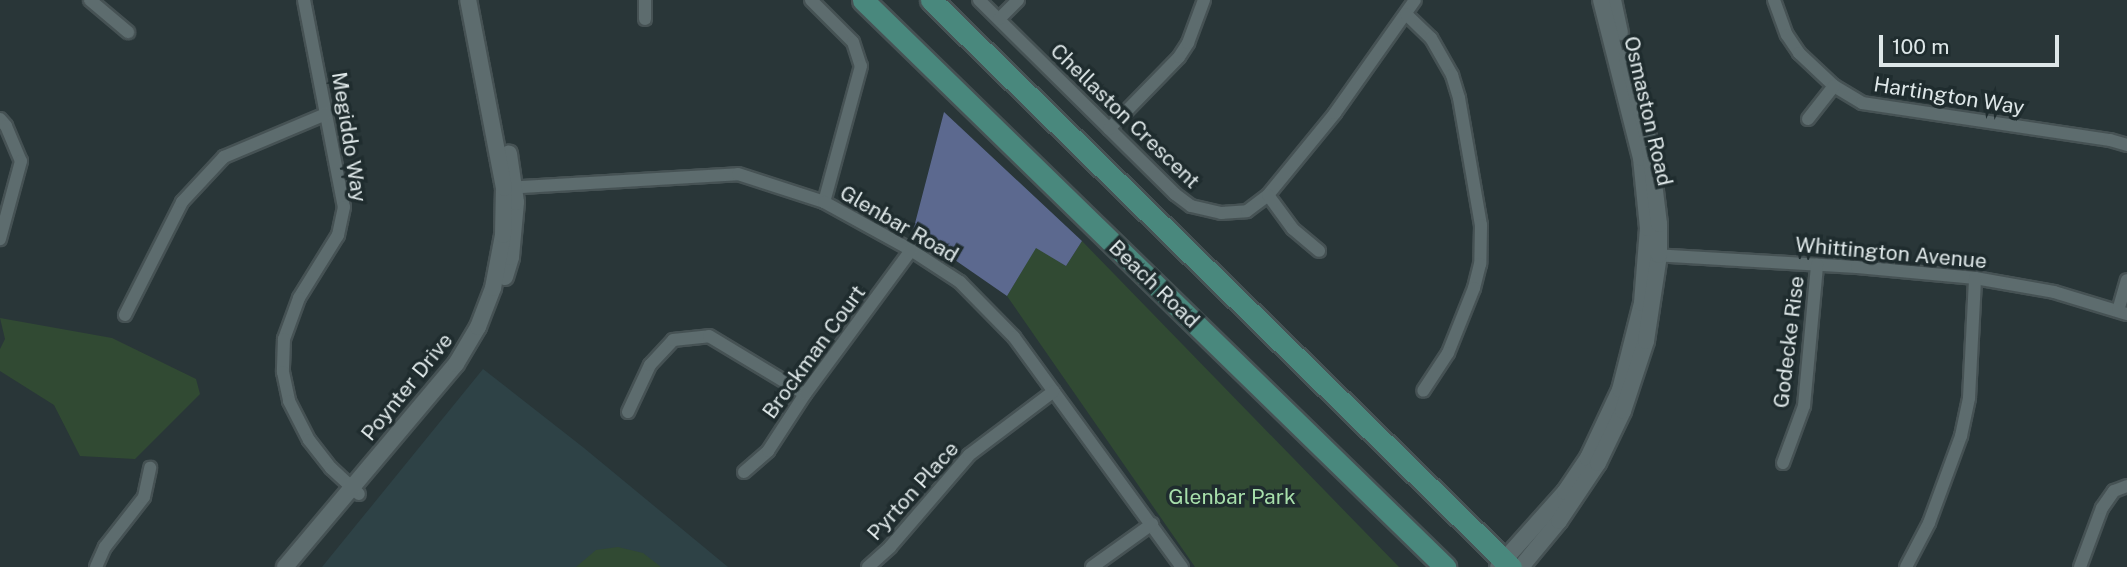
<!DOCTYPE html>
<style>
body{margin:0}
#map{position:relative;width:2127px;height:567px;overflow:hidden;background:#293638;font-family:"Public Sans",sans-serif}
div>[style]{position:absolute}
.built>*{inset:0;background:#2e4246}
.green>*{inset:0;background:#314a33}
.water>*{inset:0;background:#5c698f}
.roads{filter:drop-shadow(2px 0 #465254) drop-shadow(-2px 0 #465254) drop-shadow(0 2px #465254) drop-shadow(0 -2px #465254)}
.minor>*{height:12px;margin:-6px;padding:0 6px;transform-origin:6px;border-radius:6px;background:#5d6c6e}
.tertiary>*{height:16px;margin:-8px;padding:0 8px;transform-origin:8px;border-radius:8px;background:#5d6c6e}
.primary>*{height:21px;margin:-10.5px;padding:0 10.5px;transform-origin:10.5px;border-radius:10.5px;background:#49887d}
span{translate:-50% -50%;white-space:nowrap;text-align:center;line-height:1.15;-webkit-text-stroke:7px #1f2c2e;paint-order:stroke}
.street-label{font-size:21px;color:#dee7e8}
.park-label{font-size:21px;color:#a7dfab}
.scale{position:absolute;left:1879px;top:35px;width:180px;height:32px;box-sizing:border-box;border:4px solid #dee7e8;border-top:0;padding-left:9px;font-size:21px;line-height:24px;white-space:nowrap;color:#dee7e8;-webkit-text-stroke:5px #1f2c2e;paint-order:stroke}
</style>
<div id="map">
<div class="built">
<div style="clip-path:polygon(483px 369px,584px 448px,728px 567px,322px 567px)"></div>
</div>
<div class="green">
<div style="clip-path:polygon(1082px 241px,1399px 567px,1195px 567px,1007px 296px,1036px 247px,1066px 266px)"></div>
<div style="clip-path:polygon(0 318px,112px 338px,196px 379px,200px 394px,135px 459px,80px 456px,54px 405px,0 371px,0 349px,5px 339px)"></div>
<div style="clip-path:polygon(618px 547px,643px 553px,661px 567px,576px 567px,596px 550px)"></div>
</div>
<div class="water">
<div style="clip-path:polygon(944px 112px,1082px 241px,1066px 266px,1036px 248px,1007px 296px,913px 231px)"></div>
</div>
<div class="roads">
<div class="minor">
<div style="left:90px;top:0;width:50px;rotate:40.1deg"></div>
<div style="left:304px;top:0;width:211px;rotate:79.1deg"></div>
<div style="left:344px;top:207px;width:29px;rotate:102deg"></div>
<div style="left:338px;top:235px;width:74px;rotate:121.8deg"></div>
<div style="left:299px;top:298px;width:44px;rotate:110.1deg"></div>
<div style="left:284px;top:339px;width:33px;rotate:92deg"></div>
<div style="left:283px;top:372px;width:30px;rotate:78deg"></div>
<div style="left:289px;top:401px;width:44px;rotate:62.9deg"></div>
<div style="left:309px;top:440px;width:36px;rotate:52deg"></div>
<div style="left:331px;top:468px;width:38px;rotate:43deg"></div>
<div style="left:811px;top:0;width:59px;rotate:45deg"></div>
<div style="left:853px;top:42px;width:25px;rotate:72deg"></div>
<div style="left:861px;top:66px;width:141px;rotate:105.2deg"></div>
<div style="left:979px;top:0;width:276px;rotate:44.7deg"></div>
<div style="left:1175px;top:194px;width:20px;rotate:37deg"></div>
<div style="left:1191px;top:206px;width:31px;rotate:13deg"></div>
<div style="left:1221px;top:213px;width:26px;rotate:-4deg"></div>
<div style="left:1247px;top:211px;width:26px;rotate:-37deg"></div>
<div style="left:1268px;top:195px;width:106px;rotate:-50.7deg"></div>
<div style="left:1335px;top:113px;width:138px;rotate:-54.7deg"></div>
<div style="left:1774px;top:0;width:37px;rotate:70deg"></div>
<div style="left:1787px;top:35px;width:22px;rotate:56deg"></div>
<div style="left:1799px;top:53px;width:48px;rotate:43.3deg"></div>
<div style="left:1834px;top:86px;width:33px;rotate:31deg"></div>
<div style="left:1862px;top:103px;width:251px;rotate:8.5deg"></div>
<div style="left:2110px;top:140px;width:18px;rotate:16deg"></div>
<div style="left:1406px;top:14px;width:35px;rotate:44deg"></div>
<div style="left:1431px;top:38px;width:43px;rotate:60.4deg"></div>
<div style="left:1452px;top:75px;width:24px;rotate:73deg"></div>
<div style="left:1459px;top:98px;width:129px;rotate:80.2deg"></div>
<div style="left:1481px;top:225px;width:39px;rotate:91deg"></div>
<div style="left:1480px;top:264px;width:25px;rotate:104deg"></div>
<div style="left:1474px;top:288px;width:70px;rotate:111.8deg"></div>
<div style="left:1448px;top:353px;width:45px;rotate:123.3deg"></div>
<div style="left:645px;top:19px;width:19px;rotate:-90deg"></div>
<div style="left:999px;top:19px;width:27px;rotate:-45deg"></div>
<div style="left:0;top:119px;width:9px;rotate:49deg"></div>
<div style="left:6px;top:126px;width:38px;rotate:67deg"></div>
<div style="left:21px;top:161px;width:81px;rotate:105.1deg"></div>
<div style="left:1808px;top:119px;width:42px;rotate:-51.8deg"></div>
<div style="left:1109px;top:129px;width:100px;rotate:-45.8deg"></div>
<div style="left:1179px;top:57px;width:17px;rotate:-57deg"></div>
<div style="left:1188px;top:43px;width:46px;rotate:-69.6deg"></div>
<div style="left:505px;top:188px;width:233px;rotate:-3.4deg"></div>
<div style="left:738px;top:174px;width:90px;rotate:18deg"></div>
<div style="left:824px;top:202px;width:99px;rotate:28.9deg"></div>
<div style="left:911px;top:250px;width:59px;rotate:33.1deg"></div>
<div style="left:960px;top:282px;width:77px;rotate:45.5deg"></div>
<div style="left:1014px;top:337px;width:285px;rotate:53.9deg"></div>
<div style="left:1268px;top:195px;width:42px;rotate:53.7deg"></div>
<div style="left:1293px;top:229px;width:34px;rotate:40deg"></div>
<div style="left:1653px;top:255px;width:204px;rotate:3.4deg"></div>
<div style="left:1857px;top:267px;width:119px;rotate:5.3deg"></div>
<div style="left:1975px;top:278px;width:80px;rotate:10deg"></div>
<div style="left:2054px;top:292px;width:76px;rotate:16.8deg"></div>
<div style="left:2118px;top:311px;width:32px;rotate:-74deg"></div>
<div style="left:125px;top:315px;width:127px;rotate:-63.2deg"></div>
<div style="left:182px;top:202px;width:62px;rotate:-47deg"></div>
<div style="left:224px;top:157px;width:111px;rotate:-22.9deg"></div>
<div style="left:628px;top:412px;width:52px;rotate:-64.9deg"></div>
<div style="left:650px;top:365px;width:34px;rotate:-47deg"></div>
<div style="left:673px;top:340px;width:36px;rotate:-6deg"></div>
<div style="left:709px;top:336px;width:112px;rotate:31.1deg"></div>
<div style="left:1783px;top:463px;width:61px;rotate:-69.8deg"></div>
<div style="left:1804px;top:406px;width:142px;rotate:-84.7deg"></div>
<div style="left:744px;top:472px;width:32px;rotate:-41deg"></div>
<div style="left:768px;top:451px;width:68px;rotate:-57deg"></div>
<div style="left:805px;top:394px;width:179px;rotate:-53.6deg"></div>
<div style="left:96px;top:567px;width:22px;rotate:-66deg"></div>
<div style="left:105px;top:547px;width:63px;rotate:-52deg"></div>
<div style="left:144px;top:497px;width:30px;rotate:-78deg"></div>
<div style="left:868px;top:567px;width:30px;rotate:-42deg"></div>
<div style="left:890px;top:547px;width:121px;rotate:-49.3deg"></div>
<div style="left:969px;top:455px;width:106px;rotate:-37deg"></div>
<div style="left:1092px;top:567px;width:74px;rotate:-35.6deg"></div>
<div style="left:1906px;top:567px;width:50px;rotate:-62.4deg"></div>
<div style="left:1929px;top:523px;width:93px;rotate:-69.8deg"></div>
<div style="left:1961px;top:436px;width:39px;rotate:-78deg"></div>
<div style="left:1969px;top:398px;width:120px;rotate:-87.1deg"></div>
<div style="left:2080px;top:567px;width:63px;rotate:-69.6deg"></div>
<div style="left:2102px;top:508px;width:21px;rotate:-55deg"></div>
<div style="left:2114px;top:491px;width:14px;rotate:-21deg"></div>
</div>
<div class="tertiary">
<div style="left:1613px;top:0;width:33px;rotate:78deg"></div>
<div style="left:505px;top:277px;width:21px;rotate:-73deg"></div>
<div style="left:511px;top:257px;width:55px;rotate:-84.8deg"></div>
<div style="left:516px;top:202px;width:49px;rotate:-98.3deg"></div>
<div style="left:285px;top:567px;width:265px;rotate:-49.9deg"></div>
<div style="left:456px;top:364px;width:43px;rotate:-59.3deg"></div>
<div style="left:478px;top:327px;width:42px;rotate:-69deg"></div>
<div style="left:493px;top:288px;width:54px;rotate:-79.3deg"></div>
<div style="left:503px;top:235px;width:47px;rotate:-88.8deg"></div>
<div style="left:504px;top:188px;width:191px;rotate:-100.8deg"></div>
<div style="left:1498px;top:567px;width:101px;rotate:-48.2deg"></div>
<div style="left:1565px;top:492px;width:41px;rotate:-55.9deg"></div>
<div style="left:1588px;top:458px;width:75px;rotate:-64.8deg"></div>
<div style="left:1620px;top:390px;width:90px;rotate:-75.8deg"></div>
<div style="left:1642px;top:303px;width:75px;rotate:-85.4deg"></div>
<div style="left:1648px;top:228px;width:70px;rotate:-95.7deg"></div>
<div style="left:1641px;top:158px;width:163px;rotate:-104.2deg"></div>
<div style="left:1521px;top:567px;width:60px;rotate:-50.4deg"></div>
<div style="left:1559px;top:521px;width:70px;rotate:-56.1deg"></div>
<div style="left:1598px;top:463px;width:58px;rotate:-64.3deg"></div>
<div style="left:1623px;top:411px;width:74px;rotate:-71.8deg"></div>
<div style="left:1646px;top:341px;width:87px;rotate:-81.4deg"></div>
<div style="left:1659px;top:255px;width:31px;rotate:-90deg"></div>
<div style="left:1659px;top:224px;width:84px;rotate:-96.9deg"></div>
<div style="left:1649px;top:141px;width:87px;rotate:-104.7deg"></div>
</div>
<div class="primary">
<div style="left:863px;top:0;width:813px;rotate:44.25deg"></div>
<div style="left:931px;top:0;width:811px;rotate:44.35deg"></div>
</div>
</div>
<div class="street-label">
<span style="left:1949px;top:96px;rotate:9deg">Hartington Way</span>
<span style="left:1648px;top:111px;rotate:77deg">Osmaston Road</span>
<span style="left:1125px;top:116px;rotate:44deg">Chellaston Crescent</span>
<span style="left:349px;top:137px;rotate:81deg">Megiddo Way</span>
<span style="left:899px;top:224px;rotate:30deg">Glenbar Road</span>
<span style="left:1891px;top:253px;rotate:5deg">Whittington Avenue</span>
<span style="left:1154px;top:284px;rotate:44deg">Beach Road</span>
<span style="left:1789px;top:342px;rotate:-83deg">Godecke Rise</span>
<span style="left:814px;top:352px;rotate:-54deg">Brockman Court</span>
<span style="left:407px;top:387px;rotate:-51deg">Poynter Drive</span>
<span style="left:913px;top:491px;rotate:-48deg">Pyrton Place</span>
</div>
<div class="park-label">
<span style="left:1232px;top:497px">Glenbar Park</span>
</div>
<div class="scale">100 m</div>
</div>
